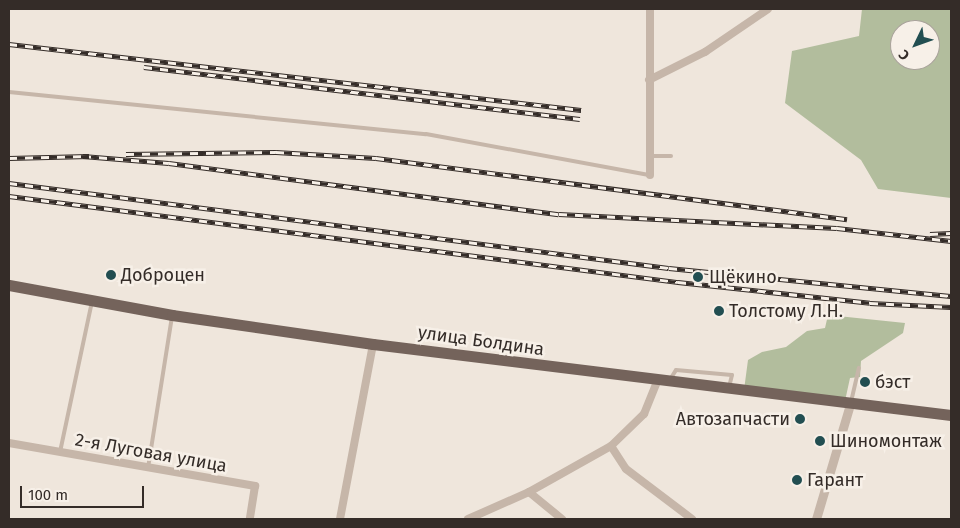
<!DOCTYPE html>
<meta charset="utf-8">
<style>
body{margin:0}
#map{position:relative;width:960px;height:528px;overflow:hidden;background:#efe6dc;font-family:"Fira Sans",sans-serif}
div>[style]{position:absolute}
.green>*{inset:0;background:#b2bd9d}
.service>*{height:4px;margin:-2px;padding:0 2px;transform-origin:2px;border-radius:2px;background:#c6b6a9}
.minor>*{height:8px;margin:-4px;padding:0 4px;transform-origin:4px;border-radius:4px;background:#c6b6a9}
.tertiary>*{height:9px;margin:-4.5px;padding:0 4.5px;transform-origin:4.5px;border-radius:4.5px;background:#c6b6a9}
.primary>*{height:11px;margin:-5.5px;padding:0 5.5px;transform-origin:5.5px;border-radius:5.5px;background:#74635b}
.rail>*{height:4.5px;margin-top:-2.25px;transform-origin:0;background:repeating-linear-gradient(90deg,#f7f0e8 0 8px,#342c28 0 16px);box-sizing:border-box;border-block:1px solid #342c28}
.dots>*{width:14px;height:14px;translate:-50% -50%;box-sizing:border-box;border:2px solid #f7f0e8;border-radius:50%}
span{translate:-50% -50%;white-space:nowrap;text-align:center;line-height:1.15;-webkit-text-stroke:5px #f7f0e8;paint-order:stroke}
.poi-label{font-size:18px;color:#342c28}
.left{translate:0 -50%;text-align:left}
.right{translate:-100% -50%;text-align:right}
.street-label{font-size:18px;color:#342c28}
.frame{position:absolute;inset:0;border:10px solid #342c28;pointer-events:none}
.north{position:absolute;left:890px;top:20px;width:50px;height:50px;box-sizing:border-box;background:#f7f0e8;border:1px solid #a9a29b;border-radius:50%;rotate:228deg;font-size:14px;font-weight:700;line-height:20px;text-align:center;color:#342c28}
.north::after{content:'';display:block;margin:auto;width:18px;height:22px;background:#224e51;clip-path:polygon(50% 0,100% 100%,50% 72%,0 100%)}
.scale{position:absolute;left:20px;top:486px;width:124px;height:22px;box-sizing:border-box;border:2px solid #342c28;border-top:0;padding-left:6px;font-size:15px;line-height:18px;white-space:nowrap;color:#342c28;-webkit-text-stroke:4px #f7f0e8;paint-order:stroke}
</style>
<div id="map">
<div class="green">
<div style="clip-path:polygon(evenodd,862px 9px,951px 9px,951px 198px,878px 189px,861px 160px,785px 103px,792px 51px,859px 36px,862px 9px,900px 30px,930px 30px,930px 60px,900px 60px,900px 30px)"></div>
<div style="clip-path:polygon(828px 315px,905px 323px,903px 333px,861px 361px,860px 377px,850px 378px,845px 401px,744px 390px,748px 360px,762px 352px,786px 347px,807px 331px,825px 328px)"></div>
</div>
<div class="service">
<div style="left:9px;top:92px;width:419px;rotate:5.8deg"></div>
<div style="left:426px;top:134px;width:228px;rotate:10.4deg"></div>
<div style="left:651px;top:156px;width:20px"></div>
<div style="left:671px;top:378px;width:9px;rotate:-58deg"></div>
<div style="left:676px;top:370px;width:56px;rotate:5.1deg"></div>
<div style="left:732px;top:375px;width:12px;rotate:104deg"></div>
<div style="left:851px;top:402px;width:35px;rotate:-77deg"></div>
<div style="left:60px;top:452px;width:153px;rotate:-78deg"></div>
<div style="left:148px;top:468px;width:153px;rotate:-81deg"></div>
</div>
<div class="minor">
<div style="left:650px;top:9px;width:166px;rotate:90deg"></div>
<div style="left:649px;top:80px;width:63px;rotate:-26.6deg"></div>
<div style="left:705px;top:52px;width:76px;rotate:-34.3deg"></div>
<div style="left:9px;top:443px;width:250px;rotate:9.9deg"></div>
<div style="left:255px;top:486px;width:33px;rotate:99deg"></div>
<div style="left:611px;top:446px;width:27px;rotate:57deg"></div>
<div style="left:626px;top:469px;width:83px;rotate:37.1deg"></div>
<div style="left:529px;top:492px;width:43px;rotate:39.3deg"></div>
<div style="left:340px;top:519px;width:178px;rotate:-79.3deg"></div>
<div style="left:468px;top:519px;width:67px;rotate:-23.9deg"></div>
<div style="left:529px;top:492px;width:94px;rotate:-29.3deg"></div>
<div style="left:611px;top:446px;width:46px;rotate:-44.1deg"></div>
<div style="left:644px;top:414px;width:35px;rotate:-68deg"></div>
</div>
<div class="tertiary">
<div style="left:816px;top:519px;width:120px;rotate:-73.5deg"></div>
</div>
<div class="primary">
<div style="left:9px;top:285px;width:166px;rotate:10.4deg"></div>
<div style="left:172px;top:315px;width:203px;rotate:8.2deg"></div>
<div style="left:373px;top:344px;width:582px;rotate:7deg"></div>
</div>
<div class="rail">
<div style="left:9px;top:44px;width:576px;rotate:6.58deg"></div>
<div style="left:144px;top:67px;width:439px;rotate:6.8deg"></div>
<div style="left:126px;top:154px;width:150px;rotate:-0.8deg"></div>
<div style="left:276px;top:152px;width:100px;rotate:3.4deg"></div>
<div style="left:376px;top:158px;width:475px;rotate:7.4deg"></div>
<div style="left:83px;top:156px;width:86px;rotate:4.7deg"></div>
<div style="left:169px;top:163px;width:393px;rotate:7.5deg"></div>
<div style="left:559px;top:214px;width:278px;rotate:2.9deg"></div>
<div style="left:837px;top:228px;width:115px;rotate:6.5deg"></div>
<div style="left:9px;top:158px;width:80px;rotate:-1.4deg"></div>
<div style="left:9px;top:183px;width:665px;rotate:7.34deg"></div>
<div style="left:669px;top:268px;width:283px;rotate:5.7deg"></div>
<div style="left:9px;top:196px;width:675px;rotate:7.33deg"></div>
<div style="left:678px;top:282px;width:193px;rotate:6.2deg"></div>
<div style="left:870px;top:303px;width:81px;rotate:2.8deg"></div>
<div style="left:930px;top:234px;width:21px;rotate:-3deg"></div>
</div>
<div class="dots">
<div style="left:111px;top:275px;background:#224e51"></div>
<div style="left:698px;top:277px;background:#224e51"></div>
<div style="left:719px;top:311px;background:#224e51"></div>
<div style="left:865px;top:382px;background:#224e51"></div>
<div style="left:800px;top:419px;background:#224e51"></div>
<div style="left:820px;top:441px;background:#224e51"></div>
<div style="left:797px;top:480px;background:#224e51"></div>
</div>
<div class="poi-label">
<span class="left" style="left:121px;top:275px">Доброцен</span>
<span class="left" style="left:709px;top:277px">Щёкино</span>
<span class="left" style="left:729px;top:311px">Толстому Л.Н.</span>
<span class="left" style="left:875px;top:382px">бэст</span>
<span class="right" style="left:790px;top:419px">Автозапчасти</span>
<span class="left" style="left:830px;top:441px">Шиномонтаж</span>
<span class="left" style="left:807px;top:480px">Гарант</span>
</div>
<div class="street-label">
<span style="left:481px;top:341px;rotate:8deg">улица Болдина</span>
<span style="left:151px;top:453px;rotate:10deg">2-я Луговая улица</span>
</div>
<div class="frame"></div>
<div class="north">С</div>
<div class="scale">100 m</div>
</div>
